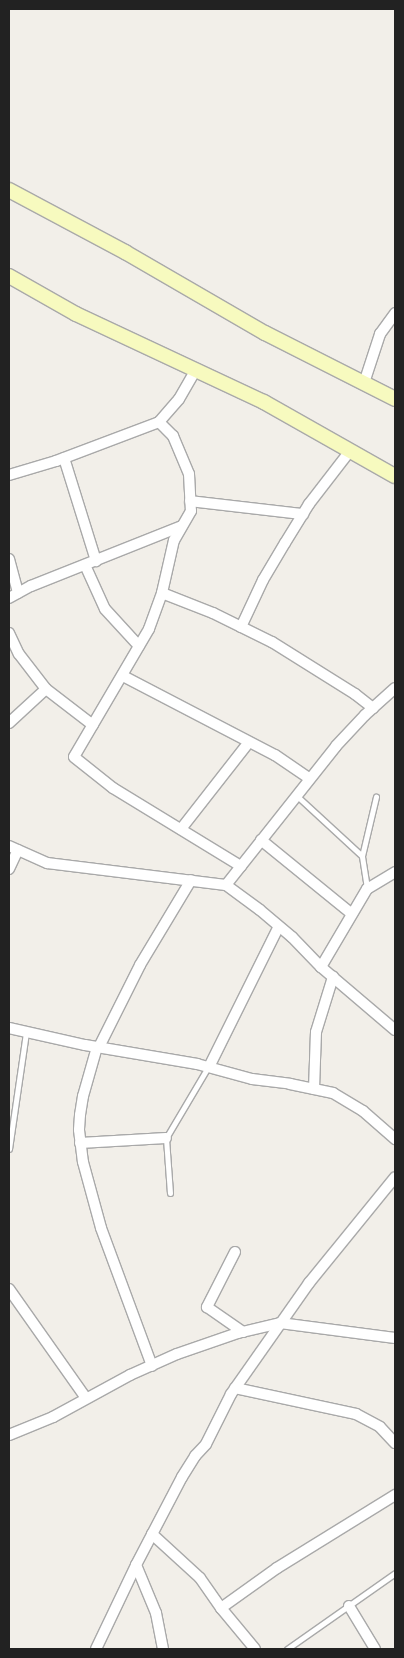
<!DOCTYPE html>
<style>
body{margin:0}
#map{position:relative;width:404px;height:1658px;overflow:hidden;background:#f2efe9;font-family:"Archivo Narrow",sans-serif}
div>[style]{position:absolute}
.roads{filter:drop-shadow(1px 0 #a9a9a9) drop-shadow(-1px 0 #a9a9a9) drop-shadow(0 1px #a9a9a9) drop-shadow(0 -1px #a9a9a9)}
.lane>*{height:5px;margin:-2.5px;padding:0 2.5px;transform-origin:2.5px;border-radius:2.5px;background:#fff}
.street>*{height:10px;margin:-5px;padding:0 5px;transform-origin:5px;border-radius:5px;background:#fff}
.secondary>*{height:14px;margin:-7px;padding:0 7px;transform-origin:7px;border-radius:7px;background:#f7fabf}
span{translate:-50% -50%;white-space:nowrap;text-align:center;line-height:1.15;-webkit-text-stroke:4px #fff;paint-order:stroke}
.frame{position:absolute;inset:0;border:10px solid #222;pointer-events:none}
</style>
<div id="map">
<div class="roads">
<div class="lane">
<div style="left:297px;top:796px;width:88px;rotate:42.7deg"></div>
<div style="left:367px;top:888px;width:32px;rotate:-99deg"></div>
<div style="left:362px;top:856px;width:61px;rotate:-76.7deg"></div>
<div style="left:9px;top:1149px;width:118px;rotate:-81.7deg"></div>
<div style="left:170px;top:1193px;width:55px;rotate:-94.2deg"></div>
<div style="left:166px;top:1138px;width:82px;rotate:-59.4deg"></div>
<div style="left:287px;top:1649px;width:132px;rotate:-35.1deg"></div>
</div>
<div class="street">
<div style="left:364px;top:383px;width:52px;rotate:-71.9deg"></div>
<div style="left:380px;top:334px;width:26px;rotate:-54deg"></div>
<div style="left:159px;top:422px;width:20px;rotate:45deg"></div>
<div style="left:173px;top:436px;width:41px;rotate:67.2deg"></div>
<div style="left:189px;top:474px;width:37px;rotate:87deg"></div>
<div style="left:191px;top:511px;width:34px;rotate:120deg"></div>
<div style="left:174px;top:540px;width:54px;rotate:102.8deg"></div>
<div style="left:162px;top:593px;width:38px;rotate:110deg"></div>
<div style="left:149px;top:629px;width:148px;rotate:120.4deg"></div>
<div style="left:74px;top:757px;width:50px;rotate:38.5deg"></div>
<div style="left:113px;top:788px;width:150px;rotate:31.4deg"></div>
<div style="left:64px;top:458px;width:108px;rotate:72.7deg"></div>
<div style="left:9px;top:475px;width:49px;rotate:-16.6deg"></div>
<div style="left:56px;top:461px;width:110px;rotate:-20.7deg"></div>
<div style="left:159px;top:422px;width:30px;rotate:-49deg"></div>
<div style="left:179px;top:399px;width:34px;rotate:-60deg"></div>
<div style="left:190px;top:501px;width:114px;rotate:6.6deg"></div>
<div style="left:9px;top:559px;width:35px;rotate:75deg"></div>
<div style="left:85px;top:565px;width:48px;rotate:65.6deg"></div>
<div style="left:105px;top:609px;width:50px;rotate:47.4deg"></div>
<div style="left:162px;top:593px;width:55px;rotate:21.4deg"></div>
<div style="left:213px;top:613px;width:66px;rotate:26.2deg"></div>
<div style="left:272px;top:642px;width:98px;rotate:32.1deg"></div>
<div style="left:355px;top:694px;width:23px;rotate:38deg"></div>
<div style="left:9px;top:598px;width:25px;rotate:-29deg"></div>
<div style="left:31px;top:586px;width:162px;rotate:-21.7deg"></div>
<div style="left:241px;top:627px;width:52px;rotate:-64.9deg"></div>
<div style="left:263px;top:580px;width:43px;rotate:-59.3deg"></div>
<div style="left:285px;top:543px;width:46px;rotate:-58.4deg"></div>
<div style="left:309px;top:504px;width:67px;rotate:-52.3deg"></div>
<div style="left:9px;top:633px;width:23px;rotate:65deg"></div>
<div style="left:19px;top:654px;width:44px;rotate:52.4deg"></div>
<div style="left:46px;top:689px;width:59px;rotate:37.5deg"></div>
<div style="left:123px;top:676px;width:171px;rotate:27.5deg"></div>
<div style="left:275px;top:755px;width:42px;rotate:34.4deg"></div>
<div style="left:9px;top:723px;width:50px;rotate:-42.6deg"></div>
<div style="left:181px;top:829px;width:110px;rotate:-52deg"></div>
<div style="left:261px;top:840px;width:117px;rotate:39.1deg"></div>
<div style="left:9px;top:846px;width:42px;rotate:24.1deg"></div>
<div style="left:47px;top:863px;width:180px;rotate:7deg"></div>
<div style="left:226px;top:885px;width:42px;rotate:36.3deg"></div>
<div style="left:260px;top:910px;width:42px;rotate:40.2deg"></div>
<div style="left:292px;top:937px;width:42px;rotate:46deg"></div>
<div style="left:321px;top:967px;width:97px;rotate:40.4deg"></div>
<div style="left:9px;top:869px;width:21px;rotate:-65deg"></div>
<div style="left:226px;top:885px;width:177px;rotate:-51.6deg"></div>
<div style="left:336px;top:746px;width:42px;rotate:-46.9deg"></div>
<div style="left:365px;top:715px;width:40px;rotate:-42deg"></div>
<div style="left:321px;top:967px;width:91px;rotate:-59.5deg"></div>
<div style="left:367px;top:889px;width:33px;rotate:-31deg"></div>
<div style="left:9px;top:1028px;width:78px;rotate:12.6deg"></div>
<div style="left:85px;top:1045px;width:114px;rotate:9.6deg"></div>
<div style="left:197px;top:1064px;width:57px;rotate:15.3deg"></div>
<div style="left:252px;top:1079px;width:38px;rotate:7deg"></div>
<div style="left:290px;top:1084px;width:44px;rotate:11.8deg"></div>
<div style="left:333px;top:1093px;width:35px;rotate:31deg"></div>
<div style="left:363px;top:1111px;width:43px;rotate:41.2deg"></div>
<div style="left:97px;top:1047px;width:51px;rotate:105.9deg"></div>
<div style="left:83px;top:1096px;width:19px;rotate:99deg"></div>
<div style="left:80px;top:1115px;width:15px;rotate:94deg"></div>
<div style="left:79px;top:1130px;width:32px;rotate:83deg"></div>
<div style="left:83px;top:1162px;width:68px;rotate:74.7deg"></div>
<div style="left:101px;top:1228px;width:147px;rotate:69.7deg"></div>
<div style="left:99px;top:1047px;width:92px;rotate:-63.4deg"></div>
<div style="left:140px;top:965px;width:99px;rotate:-59deg"></div>
<div style="left:209px;top:1067px;width:157px;rotate:-63.6deg"></div>
<div style="left:314px;top:1089px;width:57px;rotate:-88deg"></div>
<div style="left:316px;top:1032px;width:58px;rotate:-72.8deg"></div>
<div style="left:80px;top:1143px;width:86px;rotate:-3.3deg"></div>
<div style="left:235px;top:1252px;width:62px;rotate:117deg"></div>
<div style="left:207px;top:1307px;width:44px;rotate:34.8deg"></div>
<div style="left:9px;top:1289px;width:133px;rotate:54.8deg"></div>
<div style="left:235px;top:1388px;width:124px;rotate:12.1deg"></div>
<div style="left:356px;top:1414px;width:27px;rotate:28deg"></div>
<div style="left:380px;top:1427px;width:22px;rotate:47deg"></div>
<div style="left:9px;top:1435px;width:48px;rotate:-22.2deg"></div>
<div style="left:53px;top:1417px;width:88px;rotate:-28.6deg"></div>
<div style="left:130px;top:1375px;width:51px;rotate:-24.1deg"></div>
<div style="left:177px;top:1354px;width:65px;rotate:-19deg"></div>
<div style="left:238px;top:1333px;width:43px;rotate:-13.4deg"></div>
<div style="left:280px;top:1323px;width:116px;rotate:7.4deg"></div>
<div style="left:152px;top:1534px;width:65px;rotate:42.5deg"></div>
<div style="left:200px;top:1578px;width:37px;rotate:55deg"></div>
<div style="left:221px;top:1608px;width:53px;rotate:50.3deg"></div>
<div style="left:136px;top:1565px;width:52px;rotate:67.4deg"></div>
<div style="left:156px;top:1613px;width:37px;rotate:79deg"></div>
<div style="left:349px;top:1606px;width:50px;rotate:58.8deg"></div>
<div style="left:221px;top:1608px;width:69px;rotate:-35.5deg"></div>
<div style="left:277px;top:1568px;width:139px;rotate:-31.7deg"></div>
<div style="left:96px;top:1649px;width:93px;rotate:-64.5deg"></div>
<div style="left:136px;top:1565px;width:99px;rotate:-62.4deg"></div>
<div style="left:182px;top:1477px;width:25px;rotate:-58deg"></div>
<div style="left:195px;top:1456px;width:16px;rotate:-47deg"></div>
<div style="left:206px;top:1444px;width:56px;rotate:-63.4deg"></div>
<div style="left:231px;top:1394px;width:136px;rotate:-54.9deg"></div>
<div style="left:309px;top:1283px;width:136px;rotate:-50.9deg"></div>
</div>
<div class="secondary">
<div style="left:9px;top:190px;width:132px;rotate:28.1deg"></div>
<div style="left:125px;top:252px;width:162px;rotate:30.1deg"></div>
<div style="left:265px;top:333px;width:146px;rotate:26.9deg"></div>
<div style="left:9px;top:276px;width:77px;rotate:29.6deg"></div>
<div style="left:76px;top:314px;width:208px;rotate:25.1deg"></div>
<div style="left:264px;top:402px;width:150px;rotate:29.5deg"></div>
</div>
</div>
<div class="frame"></div>
</div>
